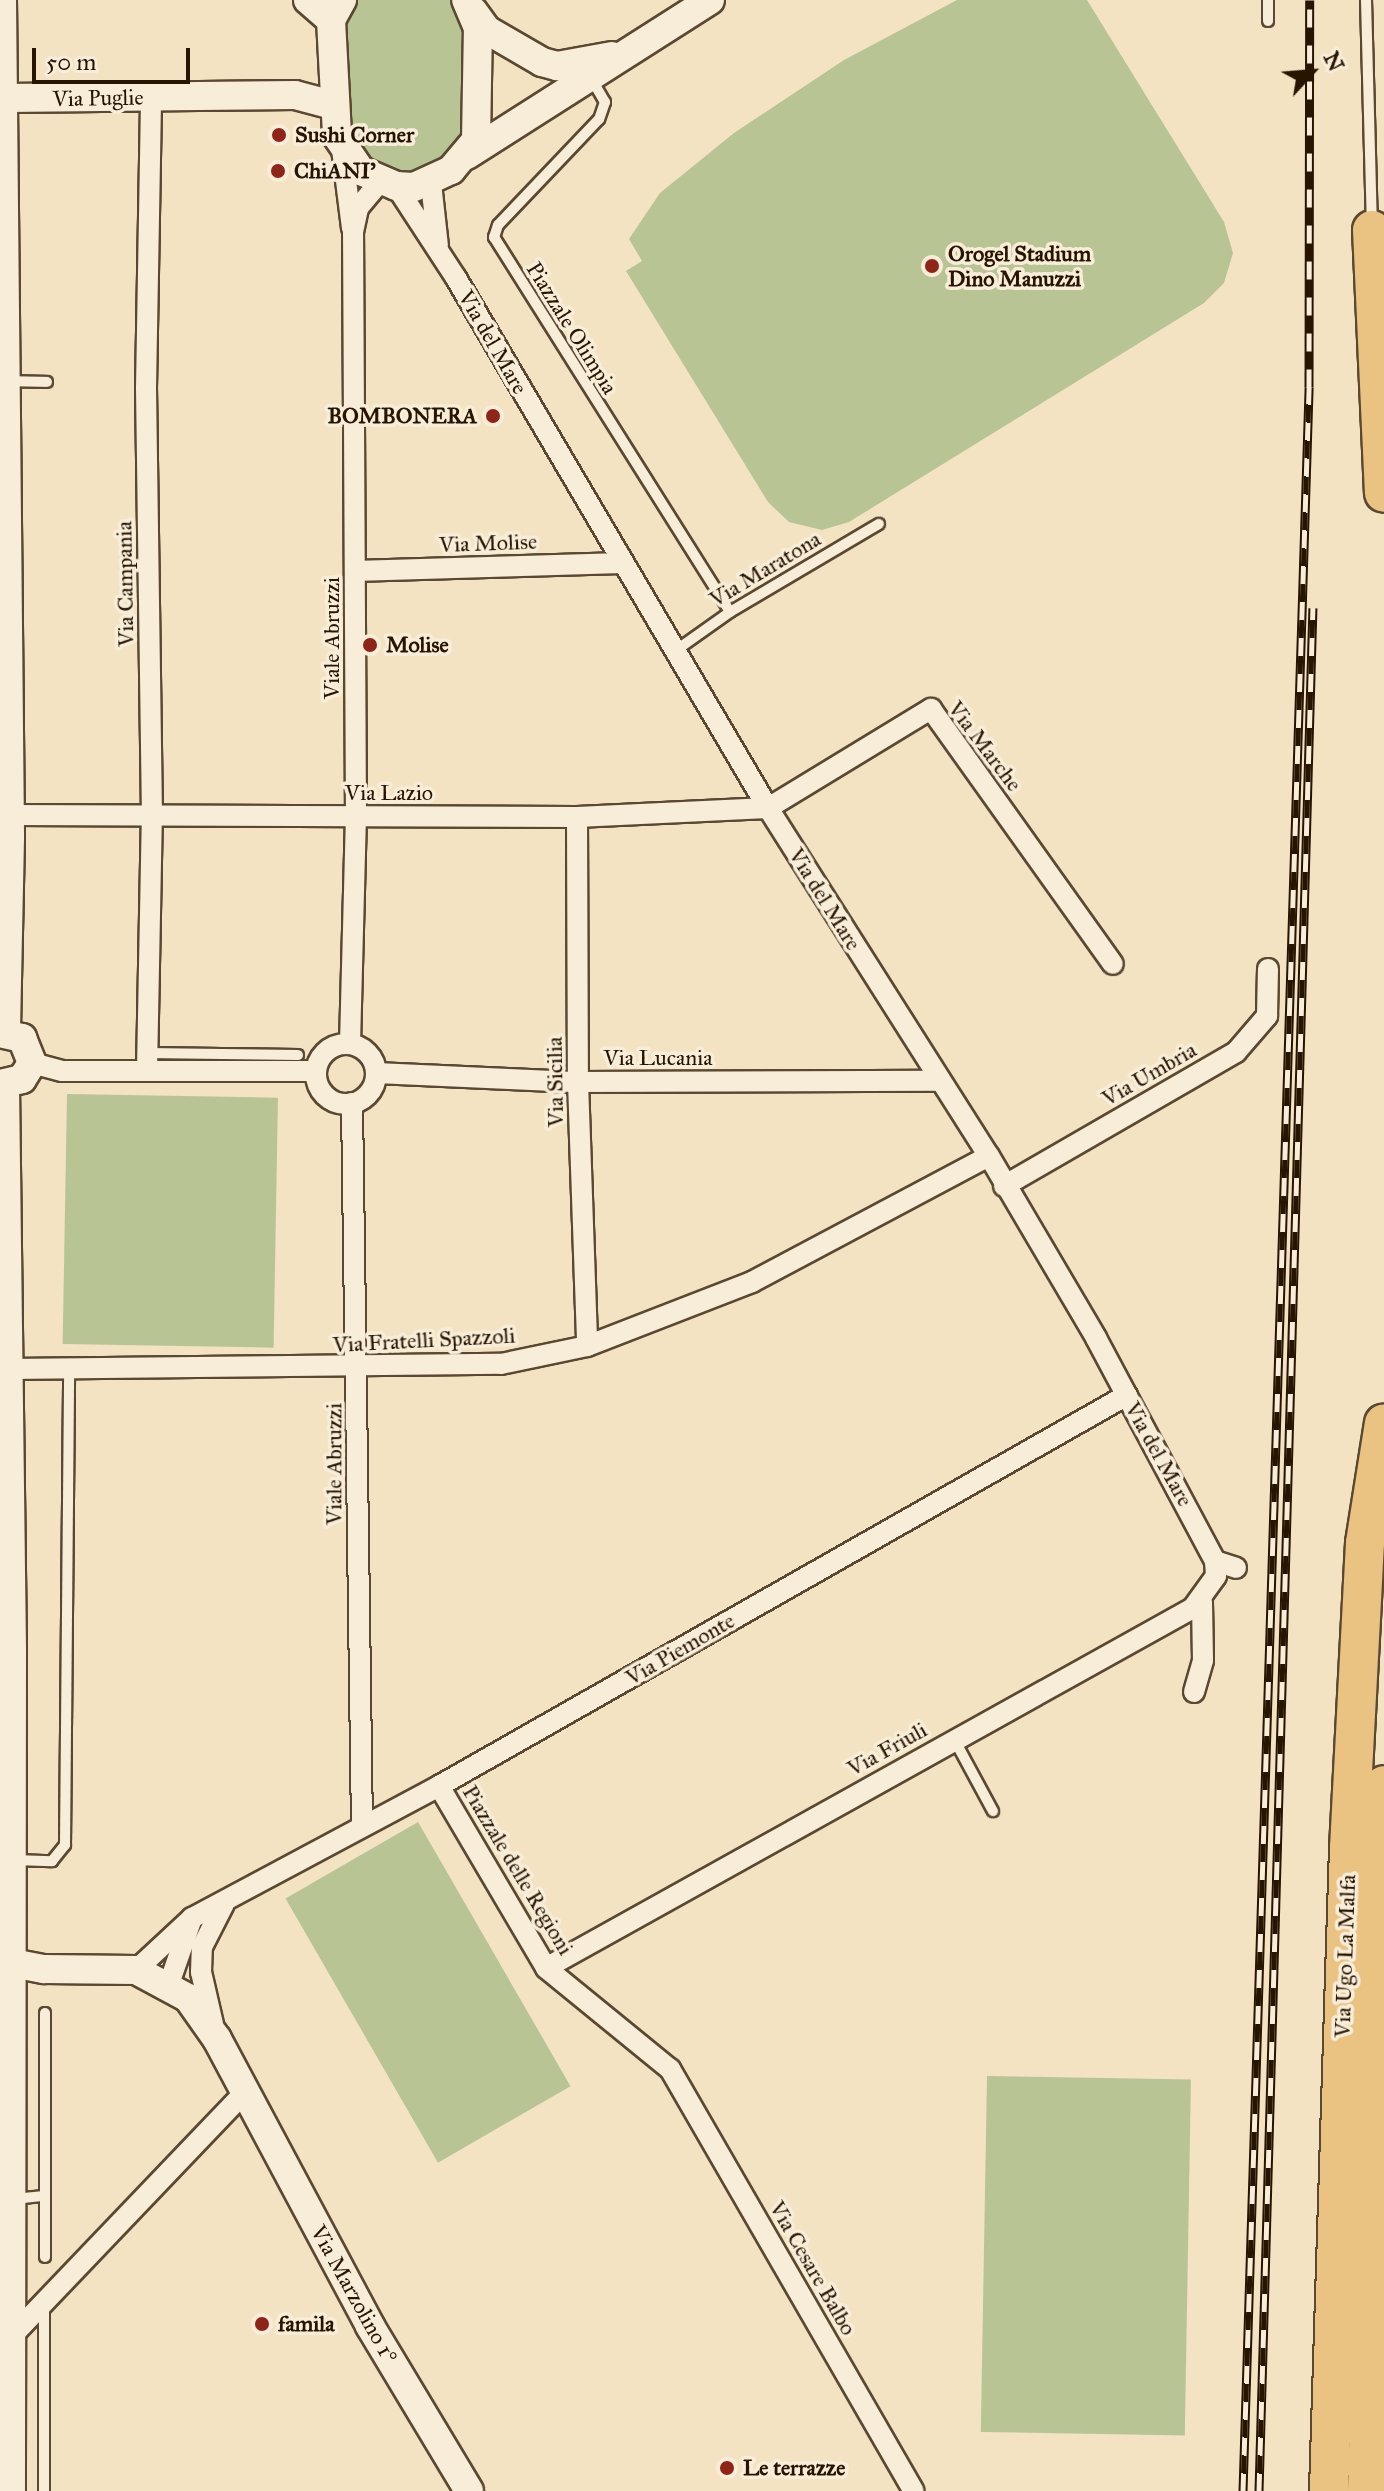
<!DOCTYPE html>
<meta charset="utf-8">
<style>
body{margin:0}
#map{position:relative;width:1384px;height:2491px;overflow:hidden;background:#f3e3c3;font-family:"IM FELL Great Primer",serif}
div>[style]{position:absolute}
.green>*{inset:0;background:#b9c495;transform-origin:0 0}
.roads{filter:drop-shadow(2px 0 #5a4832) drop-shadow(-2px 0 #5a4832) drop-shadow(0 2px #5a4832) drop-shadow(0 -2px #5a4832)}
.lane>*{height:10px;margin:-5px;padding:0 5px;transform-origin:5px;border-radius:5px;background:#f7edd8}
.street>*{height:20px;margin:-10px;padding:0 10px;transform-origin:10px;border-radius:10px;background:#f7edd8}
.street>.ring{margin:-10px;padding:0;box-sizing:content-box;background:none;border:20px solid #f7edd8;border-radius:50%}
.secondary>*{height:28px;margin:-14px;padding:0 14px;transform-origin:14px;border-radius:14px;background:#f7edd8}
.highway>*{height:38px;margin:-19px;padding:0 19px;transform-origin:19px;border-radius:19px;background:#eac282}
.rail>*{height:9px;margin-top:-4.5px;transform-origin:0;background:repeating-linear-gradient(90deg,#f7edd8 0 18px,#271401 0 36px);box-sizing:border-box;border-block:2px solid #271401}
.dots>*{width:22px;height:22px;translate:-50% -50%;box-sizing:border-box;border:4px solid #f7edd8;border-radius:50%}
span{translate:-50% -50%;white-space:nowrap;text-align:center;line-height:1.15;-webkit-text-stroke:7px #f7edd8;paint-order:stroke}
.street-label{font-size:22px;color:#271401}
.poi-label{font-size:22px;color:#271401;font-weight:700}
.left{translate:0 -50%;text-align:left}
.right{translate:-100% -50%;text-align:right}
.north{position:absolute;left:1272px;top:32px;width:80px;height:80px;-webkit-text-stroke:6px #f7edd8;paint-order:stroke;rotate:64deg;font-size:22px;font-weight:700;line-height:32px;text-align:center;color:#271401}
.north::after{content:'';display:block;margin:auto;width:28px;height:36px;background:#271401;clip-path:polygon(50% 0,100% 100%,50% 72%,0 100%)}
.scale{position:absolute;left:32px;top:48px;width:158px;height:36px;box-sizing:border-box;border:4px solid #271401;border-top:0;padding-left:10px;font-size:24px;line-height:28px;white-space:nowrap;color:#271401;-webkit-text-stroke:6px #f7edd8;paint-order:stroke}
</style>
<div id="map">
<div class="green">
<div style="clip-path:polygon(357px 0,452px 0,463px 18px,468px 139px,439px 166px,405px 175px,367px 159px,352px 143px,345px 121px,343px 20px)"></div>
<div style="clip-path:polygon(957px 0,1087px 0,1224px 222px,1233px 253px,1224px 283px,1204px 303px,849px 522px,822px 530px,789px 522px,768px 502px,626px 271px,642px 261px,629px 239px,660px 193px,734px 133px,844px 60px)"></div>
<div style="left:67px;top:1094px;width:211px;height:250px;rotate:1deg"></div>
<div style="left:418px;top:1822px;width:305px;height:153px;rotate:60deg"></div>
<div style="left:987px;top:2076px;width:204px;height:356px;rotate:1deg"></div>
</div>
<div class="roads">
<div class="lane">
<div style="left:1268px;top:0;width:21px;rotate:90deg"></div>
<div style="left:1366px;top:0;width:222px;rotate:88.5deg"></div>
<div style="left:591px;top:78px;width:28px;rotate:60deg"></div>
<div style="left:605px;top:102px;width:18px;rotate:109deg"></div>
<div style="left:599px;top:119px;width:146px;rotate:133.6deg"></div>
<div style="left:498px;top:225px;width:13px;rotate:108deg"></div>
<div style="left:494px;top:237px;width:443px;rotate:57.8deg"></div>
<div style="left:7px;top:381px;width:40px;rotate:1.4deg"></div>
<div style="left:675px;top:651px;width:67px;rotate:-35.3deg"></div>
<div style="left:730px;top:612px;width:173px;rotate:-30.6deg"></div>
<div style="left:147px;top:1053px;width:151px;rotate:0.8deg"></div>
<div style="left:954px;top:1739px;width:82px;rotate:61.6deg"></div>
<div style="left:14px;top:1860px;width:38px;rotate:2deg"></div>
<div style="left:52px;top:1861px;width:21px;rotate:-51deg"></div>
<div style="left:65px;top:1845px;width:476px;rotate:-89.5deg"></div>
<div style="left:45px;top:2013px;width:244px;rotate:90deg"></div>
<div style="left:14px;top:2199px;width:30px;rotate:-6deg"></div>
<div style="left:44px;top:2491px;width:188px;rotate:-90deg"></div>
</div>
<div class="street">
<div style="left:342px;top:149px;width:80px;rotate:82.8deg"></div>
<div style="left:431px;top:183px;width:63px;rotate:83.7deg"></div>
<div style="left:396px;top:186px;width:110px;rotate:56.9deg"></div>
<div style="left:456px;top:278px;width:615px;rotate:59.52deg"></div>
<div style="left:768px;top:808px;width:412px;rotate:57.6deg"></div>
<div style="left:989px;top:1156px;width:211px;rotate:59.5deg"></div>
<div style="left:1096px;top:1338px;width:253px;rotate:61.9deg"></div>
<div style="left:1215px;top:1561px;width:15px;rotate:86deg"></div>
<div style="left:1216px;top:1576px;width:39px;rotate:126deg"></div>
<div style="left:1193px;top:1608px;width:740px;rotate:150.91deg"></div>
<div style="left:356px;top:571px;width:265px;rotate:-1.7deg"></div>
<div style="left:9px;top:815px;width:568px;rotate:0.2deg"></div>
<div style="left:577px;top:817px;width:191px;rotate:-2.7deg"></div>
<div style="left:768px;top:808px;width:191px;rotate:-31.3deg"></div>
<div style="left:931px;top:709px;width:313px;rotate:54.5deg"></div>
<div style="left:577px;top:817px;width:265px;rotate:89.8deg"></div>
<div style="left:578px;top:1082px;width:264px;rotate:88deg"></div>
<div style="left:350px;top:1044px;width:226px;rotate:-88.5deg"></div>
<div style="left:356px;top:818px;width:586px;rotate:-90.29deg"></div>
<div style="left:353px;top:232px;width:25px;rotate:-78deg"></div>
<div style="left:358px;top:208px;width:35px;rotate:-50deg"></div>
<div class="ring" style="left:316px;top:1044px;width:40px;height:40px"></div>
<div style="left:32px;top:1063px;width:31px;rotate:15deg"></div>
<div style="left:62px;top:1071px;width:254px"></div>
<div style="left:147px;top:1070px;width:253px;rotate:-88.9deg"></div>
<div style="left:152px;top:817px;width:429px;rotate:-90.8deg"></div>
<div style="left:146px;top:388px;width:290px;rotate:-89deg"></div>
<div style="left:376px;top:1073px;width:202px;rotate:2.6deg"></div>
<div style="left:578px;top:1082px;width:362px;rotate:-0.2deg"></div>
<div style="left:352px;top:1103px;width:721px;rotate:89.21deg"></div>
<div style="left:1004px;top:1186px;width:268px;rotate:-30deg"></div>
<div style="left:1236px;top:1052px;width:48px;rotate:-49.3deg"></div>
<div style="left:1267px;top:1016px;width:47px;rotate:-88.8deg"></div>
<div style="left:9px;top:1369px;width:492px;rotate:-0.6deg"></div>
<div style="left:501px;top:1364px;width:88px;rotate:-11.8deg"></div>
<div style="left:587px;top:1346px;width:177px;rotate:-21.2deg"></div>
<div style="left:752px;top:1282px;width:268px;rotate:-28deg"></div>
<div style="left:1215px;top:1561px;width:22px;rotate:18deg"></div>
<div style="left:1194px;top:1692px;width:33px;rotate:-74deg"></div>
<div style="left:1203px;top:1660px;width:58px;rotate:-91deg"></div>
<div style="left:439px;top:1786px;width:211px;rotate:59.5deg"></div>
<div style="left:546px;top:1968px;width:160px;rotate:39.2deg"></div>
<div style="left:670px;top:2069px;width:487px;rotate:60deg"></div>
<div style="left:136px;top:1970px;width:76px;rotate:-42.9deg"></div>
<div style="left:192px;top:1918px;width:280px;rotate:-28.1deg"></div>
<div style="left:439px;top:1786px;width:791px;rotate:-29.61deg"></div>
<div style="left:169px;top:1984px;width:70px;rotate:-70.8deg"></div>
<div style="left:213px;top:2024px;width:53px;rotate:-103deg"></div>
<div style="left:201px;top:1972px;width:25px;rotate:-88deg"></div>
<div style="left:202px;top:1947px;width:48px;rotate:-62.9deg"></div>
<div style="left:9px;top:2339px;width:340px;rotate:-46.3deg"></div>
</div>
<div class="secondary">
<div style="left:2px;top:0;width:838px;rotate:89.45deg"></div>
<div style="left:10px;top:838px;width:193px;rotate:91.2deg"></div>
<div style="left:308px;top:0;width:30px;rotate:41deg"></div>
<div style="left:342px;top:0;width:23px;rotate:119deg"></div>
<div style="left:331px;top:20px;width:116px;rotate:87deg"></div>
<div style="left:337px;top:136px;width:42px;rotate:55.6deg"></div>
<div style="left:361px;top:171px;width:38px;rotate:23deg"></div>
<div style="left:396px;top:186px;width:18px;rotate:3deg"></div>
<div style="left:414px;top:187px;width:41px;rotate:-24.7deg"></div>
<div style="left:451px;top:170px;width:39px;rotate:-50deg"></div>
<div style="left:476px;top:140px;width:112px;rotate:-89deg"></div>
<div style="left:478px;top:28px;width:30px;rotate:-113deg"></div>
<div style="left:473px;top:11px;width:24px;rotate:54deg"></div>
<div style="left:487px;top:30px;width:64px;rotate:30.2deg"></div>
<div style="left:542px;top:62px;width:16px;rotate:15deg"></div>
<div style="left:557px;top:66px;width:56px;rotate:-10.3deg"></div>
<div style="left:6px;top:98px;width:289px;rotate:-0.6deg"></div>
<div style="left:295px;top:95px;width:38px;rotate:15deg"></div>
<div style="left:467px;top:155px;width:288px;rotate:-32.5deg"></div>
<div style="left:0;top:1033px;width:23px;rotate:13deg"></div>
<div style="left:22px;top:1038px;width:27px;rotate:68deg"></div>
<div style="left:32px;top:1063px;width:19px;rotate:122deg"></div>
<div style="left:22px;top:1079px;width:23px;rotate:167deg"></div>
<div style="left:5px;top:1085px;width:567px;rotate:89.29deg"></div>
<div style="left:12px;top:1652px;width:839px;rotate:90.07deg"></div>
<div style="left:12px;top:1963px;width:33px;rotate:11deg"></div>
<div style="left:44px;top:1969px;width:92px;rotate:0.6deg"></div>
<div style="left:136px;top:1970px;width:59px;rotate:28.3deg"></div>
<div style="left:188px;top:1998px;width:50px;rotate:54.7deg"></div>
<div style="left:217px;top:2039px;width:325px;rotate:61.9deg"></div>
<div style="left:370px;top:2326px;width:192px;rotate:59deg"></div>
</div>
<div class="highway">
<div style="left:1372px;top:230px;width:263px;rotate:87.4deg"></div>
<div style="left:1329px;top:2491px;width:643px;rotate:-88.22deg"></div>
<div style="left:1349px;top:1848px;width:305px;rotate:-87deg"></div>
<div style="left:1365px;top:1543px;width:121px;rotate:-81deg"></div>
<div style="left:1367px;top:2491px;width:706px;rotate:-88.62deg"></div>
</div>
</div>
<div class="rail">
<div style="left:1243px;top:2491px;width:2105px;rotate:-88.2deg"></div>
<div style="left:1309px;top:387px;width:387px;rotate:-89.9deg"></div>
<div style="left:1259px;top:2491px;width:1884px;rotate:-88.36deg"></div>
</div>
<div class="dots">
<div style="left:279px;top:135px;background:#8f2418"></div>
<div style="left:278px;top:171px;background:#8f2418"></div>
<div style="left:932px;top:266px;background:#8f2418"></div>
<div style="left:493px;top:416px;background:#8f2418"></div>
<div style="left:370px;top:645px;background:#8f2418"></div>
<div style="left:262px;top:2324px;background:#8f2418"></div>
<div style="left:727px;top:2468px;background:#8f2418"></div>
</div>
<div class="street-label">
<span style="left:98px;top:98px;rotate:-1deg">Via Puglie</span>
<span style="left:572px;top:328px;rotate:58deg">Piazzale Olimpia</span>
<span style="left:493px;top:342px;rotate:60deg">Via del Mare</span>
<span style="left:488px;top:543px;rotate:-2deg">Via Molise</span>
<span style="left:765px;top:569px;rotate:-31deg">Via Maratona</span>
<span style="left:125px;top:584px;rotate:-91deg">Via Campania</span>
<span style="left:332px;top:638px;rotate:-90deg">Viale Abruzzi</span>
<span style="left:985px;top:746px;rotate:53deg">Via Marche</span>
<span style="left:389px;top:793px">Via Lazio</span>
<span style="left:825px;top:899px;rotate:58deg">Via del Mare</span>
<span style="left:658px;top:1058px">Via Lucania</span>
<span style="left:1149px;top:1074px;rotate:-30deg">Via Umbria</span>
<span style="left:555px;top:1082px;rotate:-91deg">Via Sicilia</span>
<span style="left:424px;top:1340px;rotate:-3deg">Via Fratelli Spazzoli</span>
<span style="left:1159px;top:1454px;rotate:61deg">Via del Mare</span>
<span style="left:334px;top:1464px;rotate:-90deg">Viale Abruzzi</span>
<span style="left:680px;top:1649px;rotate:-30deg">Via Piemonte</span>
<span style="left:887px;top:1749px;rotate:-29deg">Via Friuli</span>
<span style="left:518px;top:1870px;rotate:59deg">Piazzale delle Regioni</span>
<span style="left:1345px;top:1956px;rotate:-88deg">Via Ugo La Malfa</span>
<span style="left:813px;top:2268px;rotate:60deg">Via Cesare Balbo</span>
<span style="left:354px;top:2294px;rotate:61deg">Via Marzolino 1°</span>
</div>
<div class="poi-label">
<span class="left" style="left:295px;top:135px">Sushi Corner</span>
<span class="left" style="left:294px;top:171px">ChiANI'</span>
<span class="left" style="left:948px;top:266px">Orogel Stadium<br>Dino Manuzzi</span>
<span class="right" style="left:477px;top:416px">BOMBONERA</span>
<span class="left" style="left:386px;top:645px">Molise</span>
<span class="left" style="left:278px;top:2324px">famila</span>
<span class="left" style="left:743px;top:2468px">Le terrazze</span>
</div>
<div class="north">N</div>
<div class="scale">50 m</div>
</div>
